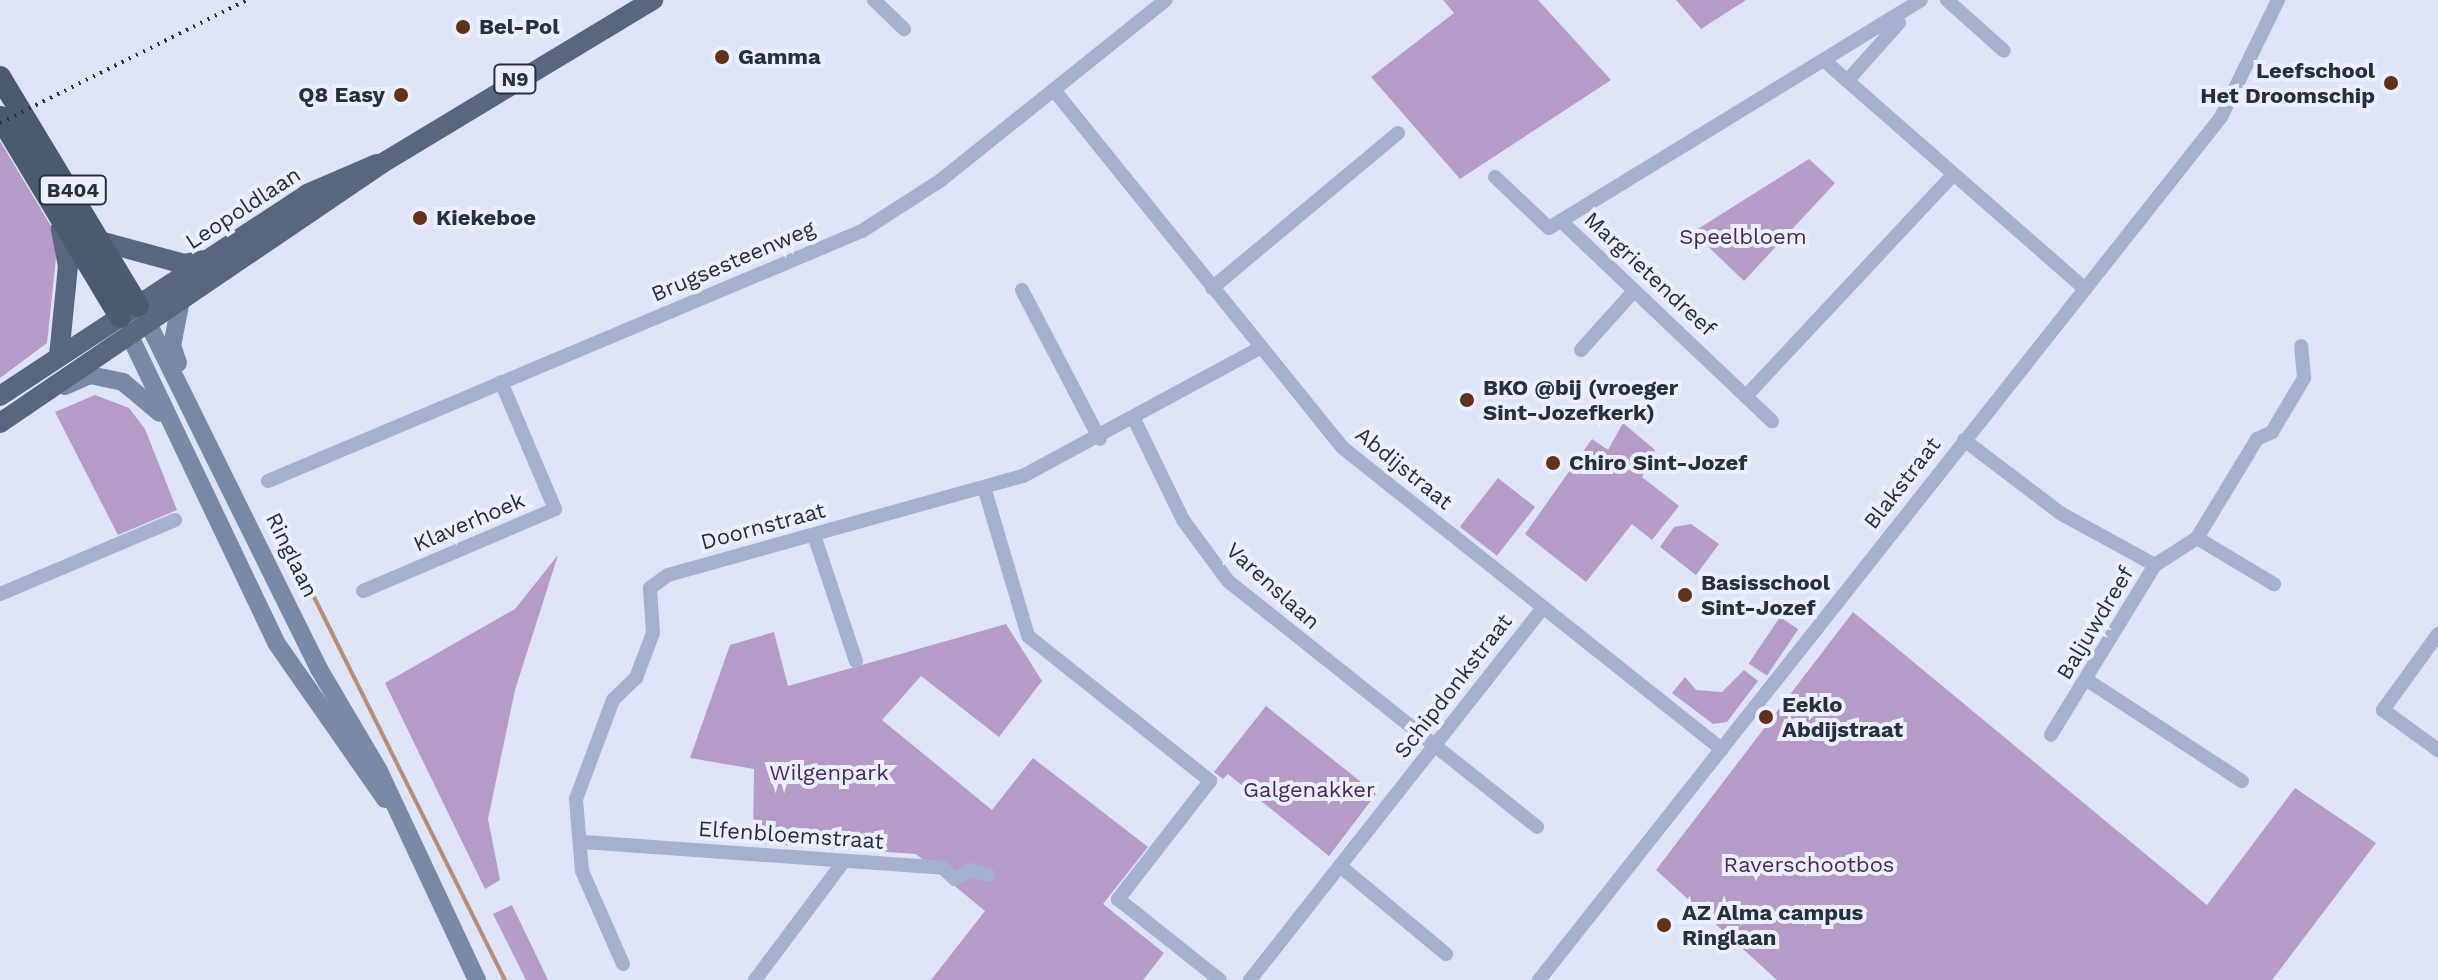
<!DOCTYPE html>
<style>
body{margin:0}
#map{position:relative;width:2438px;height:980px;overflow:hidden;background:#dee3f5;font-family:"Work Sans",sans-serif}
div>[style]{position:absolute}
.green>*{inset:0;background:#b59cc6;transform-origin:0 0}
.stream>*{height:4px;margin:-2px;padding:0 2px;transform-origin:2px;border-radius:2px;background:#b58d7a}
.minor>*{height:14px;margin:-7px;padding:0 7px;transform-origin:7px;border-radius:7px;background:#a5b0cc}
.secondary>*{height:18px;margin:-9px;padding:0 9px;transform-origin:9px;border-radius:9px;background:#7988a3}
.primary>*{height:20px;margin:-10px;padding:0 10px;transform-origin:10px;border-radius:10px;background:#59677e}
.trunk>*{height:22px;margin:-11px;padding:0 11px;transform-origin:11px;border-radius:11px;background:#4c5a6e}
.rail>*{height:4px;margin-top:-2px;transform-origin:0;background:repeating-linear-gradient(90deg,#29303b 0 2px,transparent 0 8px)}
.dots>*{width:22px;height:22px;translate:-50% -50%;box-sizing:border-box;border:4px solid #ebeefc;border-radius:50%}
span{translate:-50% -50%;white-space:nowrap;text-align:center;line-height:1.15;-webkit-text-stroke:8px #ebeefc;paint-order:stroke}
.shield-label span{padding:2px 6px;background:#ebeefc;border:2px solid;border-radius:6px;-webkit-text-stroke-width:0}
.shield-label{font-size:20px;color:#29303b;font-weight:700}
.poi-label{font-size:22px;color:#29303b;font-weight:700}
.left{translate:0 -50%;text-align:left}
.right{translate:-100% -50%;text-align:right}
.street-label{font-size:22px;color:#29303b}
.park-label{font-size:22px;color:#4a2a5c}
</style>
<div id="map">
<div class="green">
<div style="clip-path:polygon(1443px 0,1538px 0,1611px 80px,1460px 179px,1371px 77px,1454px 13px)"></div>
<div style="clip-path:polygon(1676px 0,1746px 0,1701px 29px)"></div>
<div style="clip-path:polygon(0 141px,54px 231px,56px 258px,47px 343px,0 378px)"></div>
<div style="clip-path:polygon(1809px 159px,1835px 183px,1744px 281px,1693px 232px)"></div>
<div style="clip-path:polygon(95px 395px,129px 408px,145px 429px,177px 510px,118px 535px,55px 412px)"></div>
<div style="clip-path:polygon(1623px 423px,1655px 450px,1642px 477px,1679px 506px,1652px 540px,1632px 524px,1586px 582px,1525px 534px,1592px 439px,1608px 450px)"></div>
<div style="left:1498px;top:478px;width:47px;height:62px;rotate:38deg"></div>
<div style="clip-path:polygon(1691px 524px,1719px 544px,1696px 575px,1660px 547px,1674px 527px)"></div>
<div style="clip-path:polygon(558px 555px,515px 690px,488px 819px,500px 880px,485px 889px,385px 683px,515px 609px)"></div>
<div style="clip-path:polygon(1853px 612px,2207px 905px,2295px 788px,2376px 843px,2272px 980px,1777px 980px,1656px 870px)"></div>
<div style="left:1780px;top:617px;width:22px;height:56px;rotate:34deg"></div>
<div style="clip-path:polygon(1006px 624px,1042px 681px,999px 737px,921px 676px,882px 720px,992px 810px,1033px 758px,1148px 847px,1103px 904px,1164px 953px,1143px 980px,931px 980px,985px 911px,916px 854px,753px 843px,754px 769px,690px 758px,730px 645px,774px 632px,788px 686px)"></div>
<div style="clip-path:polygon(1744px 670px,1758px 681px,1727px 722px,1713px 724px,1672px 693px,1685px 677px,1696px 690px,1722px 692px)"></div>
<div style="clip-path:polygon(1266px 706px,1376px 794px,1329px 856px,1228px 774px,1223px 779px,1214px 772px)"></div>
<div style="clip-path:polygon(512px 905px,548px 980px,526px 980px,493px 914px)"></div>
</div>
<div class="stream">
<div style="left:303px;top:575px;width:453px;rotate:63.5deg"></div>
</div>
<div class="minor">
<div style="left:874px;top:0;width:42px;rotate:44deg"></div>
<div style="left:1947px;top:0;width:76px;rotate:41.8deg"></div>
<div style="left:1827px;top:63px;width:343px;rotate:41.2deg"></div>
<div style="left:1847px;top:81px;width:78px;rotate:-48.1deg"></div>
<div style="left:1054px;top:90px;width:460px;rotate:51.1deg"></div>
<div style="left:1343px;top:448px;width:484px;rotate:38.5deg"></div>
<div style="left:1495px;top:177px;width:74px;rotate:43.4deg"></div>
<div style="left:1549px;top:228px;width:436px;rotate:-31.5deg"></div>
<div style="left:1561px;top:221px;width:291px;rotate:43.5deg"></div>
<div style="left:1212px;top:288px;width:242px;rotate:-39.8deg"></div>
<div style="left:1022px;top:290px;width:168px;rotate:62.4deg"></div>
<div style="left:1581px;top:350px;width:79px;rotate:-48.1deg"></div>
<div style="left:1747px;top:395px;width:299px;rotate:-46.9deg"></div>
<div style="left:1134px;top:419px;width:112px;rotate:64.1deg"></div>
<div style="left:1183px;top:520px;width:76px;rotate:53.6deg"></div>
<div style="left:1228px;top:581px;width:395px;rotate:38.5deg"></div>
<div style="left:1964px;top:440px;width:121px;rotate:37.2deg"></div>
<div style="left:2060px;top:513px;width:108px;rotate:28.7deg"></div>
<div style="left:2155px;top:565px;width:199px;rotate:121.5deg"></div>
<div style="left:268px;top:481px;width:644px;rotate:-22.83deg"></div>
<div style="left:862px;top:231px;width:94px;rotate:-32.8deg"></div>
<div style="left:941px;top:180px;width:288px;rotate:-38.7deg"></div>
<div style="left:984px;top:487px;width:155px;rotate:73.5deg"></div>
<div style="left:1028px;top:636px;width:233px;rotate:38.5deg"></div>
<div style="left:1210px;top:781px;width:150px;rotate:127.9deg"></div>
<div style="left:1118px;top:899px;width:130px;rotate:38.5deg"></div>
<div style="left:814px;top:535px;width:133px;rotate:71.6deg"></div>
<div style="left:2197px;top:538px;width:90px;rotate:30.9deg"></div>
<div style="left:2155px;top:565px;width:50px;rotate:-32.7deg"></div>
<div style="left:2197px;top:538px;width:116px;rotate:-58.8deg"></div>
<div style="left:2257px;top:439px;width:17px;rotate:-25deg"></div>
<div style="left:2272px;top:432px;width:63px;rotate:-59.3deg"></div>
<div style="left:2304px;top:378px;width:32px;rotate:-95deg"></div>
<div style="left:363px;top:591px;width:209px;rotate:-23.1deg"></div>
<div style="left:555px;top:509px;width:138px;rotate:-113deg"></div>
<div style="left:0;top:594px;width:190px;rotate:-22.9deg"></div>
<div style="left:2438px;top:634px;width:94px;rotate:125.9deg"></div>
<div style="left:2383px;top:710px;width:68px;rotate:36deg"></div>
<div style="left:2087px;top:680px;width:185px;rotate:33.1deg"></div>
<div style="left:584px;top:842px;width:360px;rotate:4.1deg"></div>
<div style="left:943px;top:868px;width:16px;rotate:43deg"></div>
<div style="left:955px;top:879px;width:18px;rotate:-29deg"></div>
<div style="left:971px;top:870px;width:18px;rotate:16deg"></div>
<div style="left:1340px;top:866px;width:138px;rotate:39.7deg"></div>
<div style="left:623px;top:964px;width:102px;rotate:-113.8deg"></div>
<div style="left:582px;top:871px;width:72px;rotate:-94.8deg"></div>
<div style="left:576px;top:799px;width:106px;rotate:-69.5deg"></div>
<div style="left:613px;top:700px;width:32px;rotate:-44deg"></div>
<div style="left:636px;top:678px;width:48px;rotate:-69.3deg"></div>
<div style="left:653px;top:633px;width:45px;rotate:-93.8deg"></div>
<div style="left:650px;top:588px;width:22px;rotate:-36deg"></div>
<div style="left:668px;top:575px;width:369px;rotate:-15.6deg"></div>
<div style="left:1023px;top:476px;width:269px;rotate:-28.4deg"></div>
<div style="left:755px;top:980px;width:149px;rotate:-53.2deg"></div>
<div style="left:1250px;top:980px;width:474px;rotate:-51.8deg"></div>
<div style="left:1539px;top:980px;width:1100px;rotate:-51.68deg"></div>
<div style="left:2221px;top:117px;width:130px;rotate:-64deg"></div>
</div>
<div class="secondary">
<div style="left:148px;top:323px;width:386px;rotate:63.7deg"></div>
<div style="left:319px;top:669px;width:118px;rotate:59.5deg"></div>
<div style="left:379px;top:771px;width:231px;rotate:64.9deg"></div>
<div style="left:130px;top:336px;width:341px;rotate:64.5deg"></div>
<div style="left:277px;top:644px;width:189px;rotate:55.1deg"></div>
<div style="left:178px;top:363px;width:18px;rotate:-109deg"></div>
<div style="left:172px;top:346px;width:47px;rotate:-78.9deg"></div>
<div style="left:65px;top:386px;width:27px;rotate:-24deg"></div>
<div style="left:90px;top:375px;width:34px;rotate:12deg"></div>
<div style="left:123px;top:382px;width:48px;rotate:40deg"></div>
</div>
<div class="primary">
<div style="left:103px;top:242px;width:84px;rotate:15.2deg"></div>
<div style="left:184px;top:264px;width:20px;rotate:-11deg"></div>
<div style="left:59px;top:356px;width:90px;rotate:-84.3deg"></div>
<div style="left:68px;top:266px;width:38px;rotate:-101deg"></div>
<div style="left:0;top:396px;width:367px;rotate:-33.3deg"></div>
<div style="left:307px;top:194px;width:76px;rotate:-23.2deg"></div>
<div style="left:0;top:423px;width:461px;rotate:-34.2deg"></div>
<div style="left:381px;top:164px;width:318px;rotate:-31.1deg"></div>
</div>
<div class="trunk">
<div style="left:0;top:77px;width:267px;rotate:58.9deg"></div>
<div style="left:0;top:117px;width:233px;rotate:59deg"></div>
</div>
<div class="rail">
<div style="left:0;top:123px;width:276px;rotate:-26.5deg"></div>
</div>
<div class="dots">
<div style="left:463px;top:27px;background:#61321a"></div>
<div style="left:722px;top:57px;background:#61321a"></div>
<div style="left:2391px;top:83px;background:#61321a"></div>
<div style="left:401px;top:95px;background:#61321a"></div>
<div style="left:420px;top:218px;background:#61321a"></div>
<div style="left:1467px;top:400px;background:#61321a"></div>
<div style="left:1553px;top:463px;background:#61321a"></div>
<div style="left:1685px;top:595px;background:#61321a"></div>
<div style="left:1766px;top:717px;background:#61321a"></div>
<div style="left:1664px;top:925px;background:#61321a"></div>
</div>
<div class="shield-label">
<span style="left:515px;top:79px">N9</span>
<span style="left:73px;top:190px">B404</span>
</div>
<div class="poi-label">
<span class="left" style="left:479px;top:27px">Bel-Pol</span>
<span class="left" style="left:738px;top:57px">Gamma</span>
<span class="right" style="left:2375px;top:83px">Leefschool<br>Het Droomschip</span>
<span class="right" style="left:385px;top:95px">Q8 Easy</span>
<span class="left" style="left:436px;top:218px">Kiekeboe</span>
<span class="left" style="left:1483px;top:400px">BKO @bij (vroeger<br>Sint-Jozefkerk)</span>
<span class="left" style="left:1569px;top:463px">Chiro Sint-Jozef</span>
<span class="left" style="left:1701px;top:595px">Basisschool<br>Sint-Jozef</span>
<span class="left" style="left:1782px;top:717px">Eeklo<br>Abdijstraat</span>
<span class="left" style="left:1682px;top:925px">AZ Alma campus<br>Ringlaan</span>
</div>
<div class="street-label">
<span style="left:243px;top:208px;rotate:-33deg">Leopoldlaan</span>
<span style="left:733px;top:261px;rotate:-23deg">Brugsesteenweg</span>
<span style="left:1650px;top:274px;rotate:43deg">Margrietendreef</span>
<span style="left:1404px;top:468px;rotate:39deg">Abdijstraat</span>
<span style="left:1902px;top:483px;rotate:-52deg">Blakstraat</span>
<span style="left:469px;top:522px;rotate:-23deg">Klaverhoek</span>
<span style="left:763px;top:526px;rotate:-15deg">Doornstraat</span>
<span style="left:292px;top:555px;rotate:64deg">Ringlaan</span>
<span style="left:1273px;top:586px;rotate:42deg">Varenslaan</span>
<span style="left:2095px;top:623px;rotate:-59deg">Baljuwdreef</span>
<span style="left:1453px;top:686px;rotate:-52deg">Schipdonkstraat</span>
<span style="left:791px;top:835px;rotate:4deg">Elfenbloemstraat</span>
</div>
<div class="park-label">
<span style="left:1743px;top:237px">Speelbloem</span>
<span style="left:829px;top:773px">Wilgenpark</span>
<span style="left:1309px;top:790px">Galgenakker</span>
<span style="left:1809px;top:865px">Raverschootbos</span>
</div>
</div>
